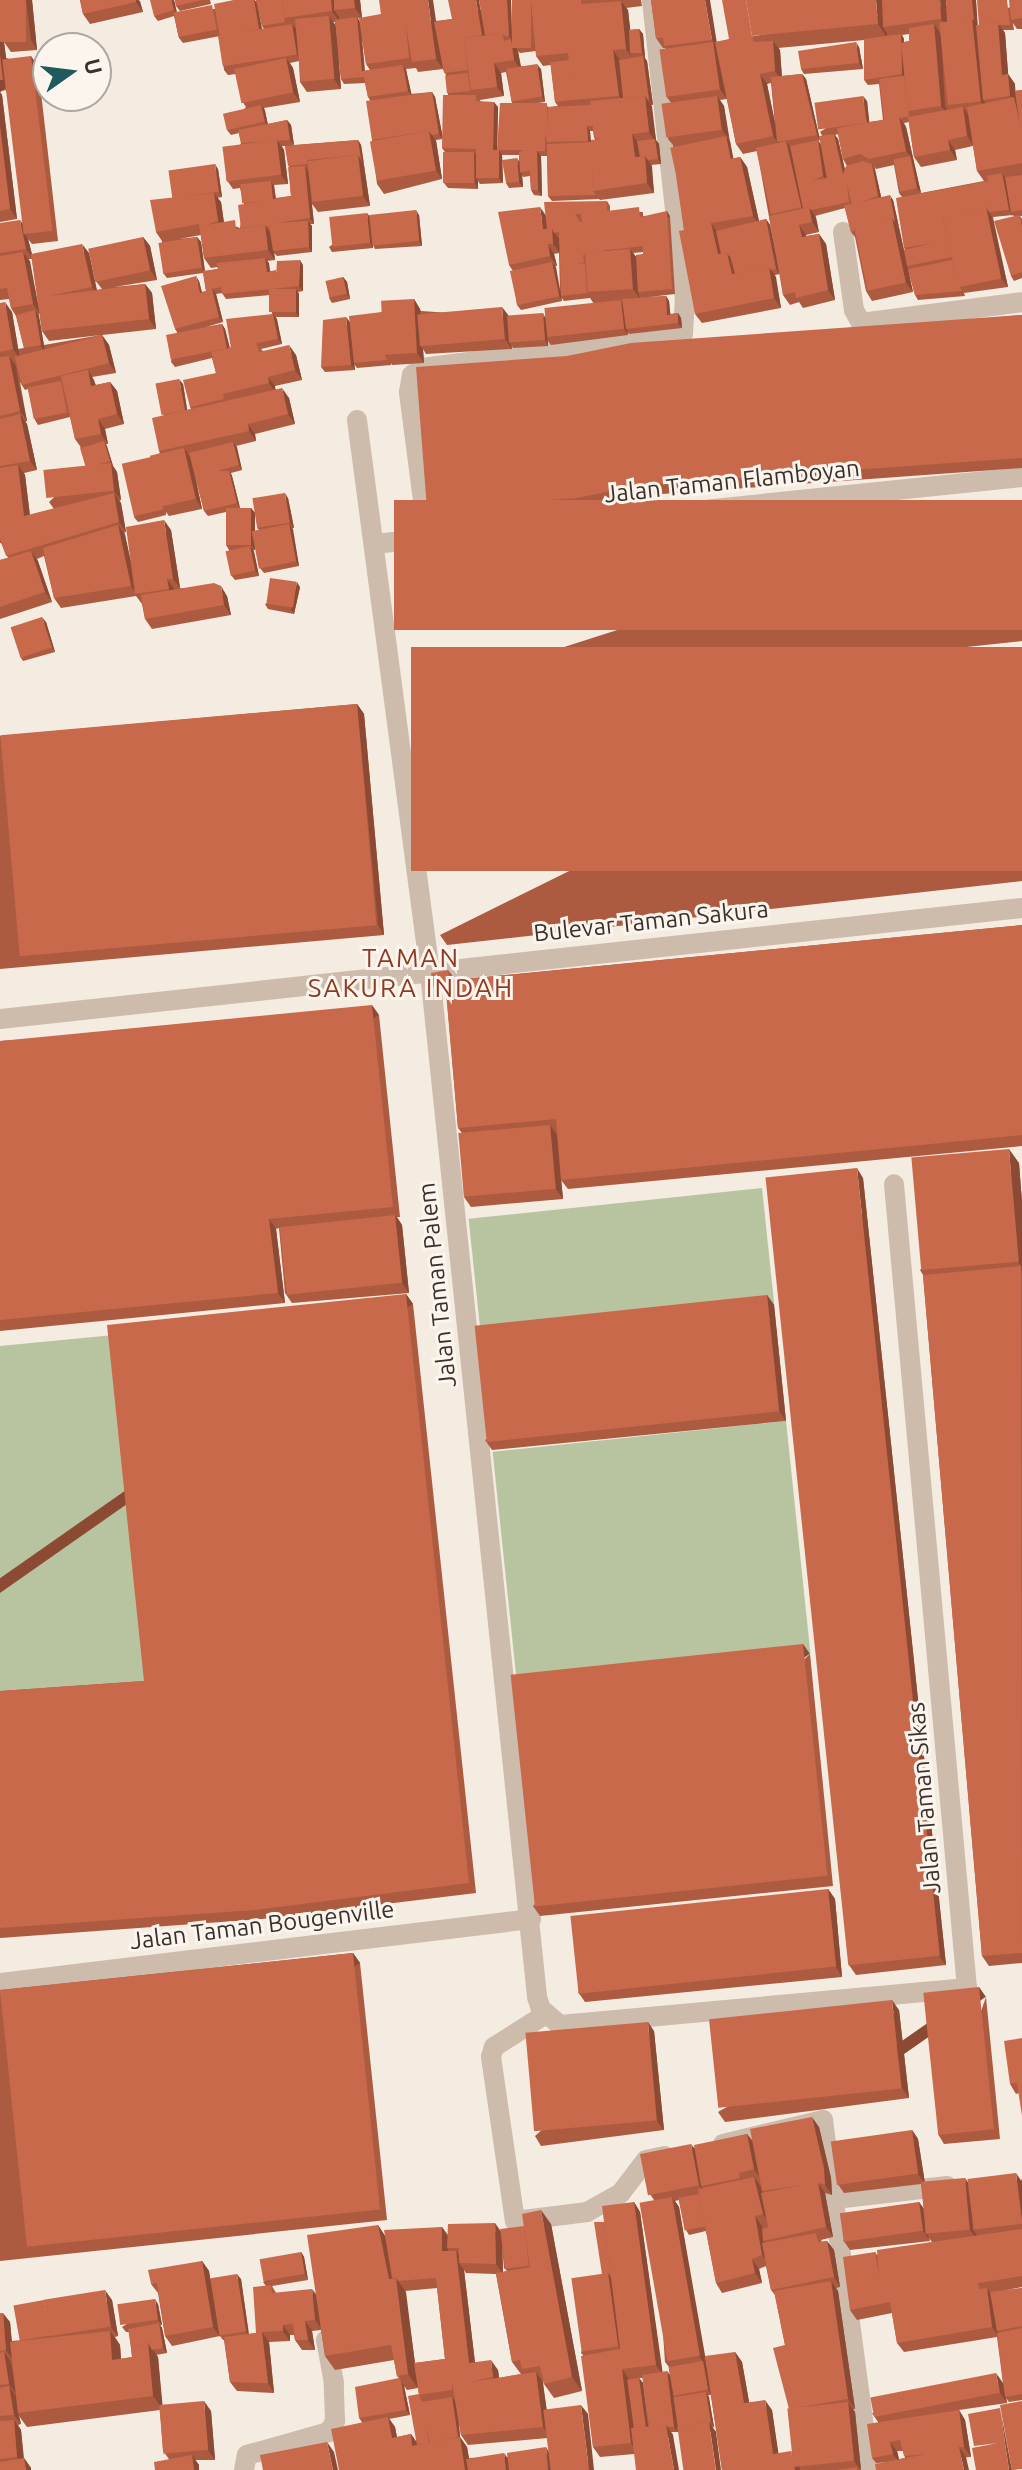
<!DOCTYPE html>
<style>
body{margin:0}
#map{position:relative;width:1022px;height:2470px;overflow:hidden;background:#f4ebe1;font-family:Ubuntu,sans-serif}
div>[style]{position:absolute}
.green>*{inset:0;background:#b8c4a0;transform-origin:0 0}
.minor>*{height:20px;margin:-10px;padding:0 10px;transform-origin:10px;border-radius:10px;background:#cdbbac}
.wall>*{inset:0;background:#ac5a40}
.shaded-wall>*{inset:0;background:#8c4a34;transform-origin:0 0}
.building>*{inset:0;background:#c8694b;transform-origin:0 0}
span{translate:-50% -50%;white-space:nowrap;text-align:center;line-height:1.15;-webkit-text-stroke:6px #fbf5ee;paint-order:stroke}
.street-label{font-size:24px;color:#3b302b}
.neighbourhood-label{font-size:26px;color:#8c3b22;letter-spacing:2px}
.north{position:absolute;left:32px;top:32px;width:80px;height:80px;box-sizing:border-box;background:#fbf5ee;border:2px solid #aea6a0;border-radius:50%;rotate:76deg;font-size:22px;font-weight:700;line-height:32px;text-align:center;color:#3b302b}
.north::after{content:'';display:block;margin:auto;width:28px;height:36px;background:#1f5a5e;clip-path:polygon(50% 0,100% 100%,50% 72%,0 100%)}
</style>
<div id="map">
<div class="green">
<div style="left:762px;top:1188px;width:118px;height:295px;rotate:84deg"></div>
<div style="clip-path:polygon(114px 1335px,151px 1691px,0 1701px,0 1346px)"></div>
<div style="left:786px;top:1421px;width:234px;height:295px;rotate:84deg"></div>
</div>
<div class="minor">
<div style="left:843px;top:232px;width:79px;rotate:82deg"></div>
<div style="left:854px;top:310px;width:15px;rotate:62deg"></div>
<div style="left:861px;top:323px;width:162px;rotate:-7.4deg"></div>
<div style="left:357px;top:420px;width:558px;rotate:82.48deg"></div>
<div style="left:430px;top:973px;width:1030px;rotate:84.03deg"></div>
<div style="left:537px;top:1997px;width:13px;rotate:72deg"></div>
<div style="left:541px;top:2009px;width:25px;rotate:40deg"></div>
<div style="left:560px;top:2025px;width:409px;rotate:-5.2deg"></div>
<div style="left:967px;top:1988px;width:807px;rotate:-95.19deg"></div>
<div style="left:428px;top:539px;width:148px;rotate:-97.4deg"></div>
<div style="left:409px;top:392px;width:17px;rotate:-80deg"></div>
<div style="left:412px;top:375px;width:12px;rotate:-35deg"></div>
<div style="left:422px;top:368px;width:263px;rotate:-7.4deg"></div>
<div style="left:683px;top:334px;width:34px;rotate:-87deg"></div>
<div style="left:685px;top:300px;width:302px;rotate:-96.3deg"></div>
<div style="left:374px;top:544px;width:651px;rotate:-5.9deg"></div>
<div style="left:0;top:1019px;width:1028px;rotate:-6.2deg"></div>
<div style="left:0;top:1983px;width:535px;rotate:-6.87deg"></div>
<div style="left:546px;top:2014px;width:62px;rotate:147.6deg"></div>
<div style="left:494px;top:2047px;width:10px;rotate:107deg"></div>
<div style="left:491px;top:2057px;width:166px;rotate:81.7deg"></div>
<div style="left:515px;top:2221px;width:73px;rotate:-7.1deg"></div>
<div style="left:587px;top:2212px;width:38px;rotate:-29deg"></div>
<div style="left:620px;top:2194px;width:43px;rotate:-52.6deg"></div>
<div style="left:646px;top:2160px;width:19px;rotate:-12deg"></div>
<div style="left:723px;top:2144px;width:103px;rotate:-13.5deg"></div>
<div style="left:823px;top:2120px;width:353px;rotate:82.4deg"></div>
<div style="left:835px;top:2199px;width:113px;rotate:-6.6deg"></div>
<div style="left:244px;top:2470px;width:15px;rotate:-79deg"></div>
<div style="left:247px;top:2455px;width:85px;rotate:-15.7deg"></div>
<div style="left:329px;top:2432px;width:13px;rotate:-61deg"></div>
<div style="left:335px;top:2421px;width:38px;rotate:-92deg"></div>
<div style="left:334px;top:2383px;width:44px;rotate:-100.5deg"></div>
</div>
<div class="wall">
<div style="clip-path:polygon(0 0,32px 0,37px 50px,11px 52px,4px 42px)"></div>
<div style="clip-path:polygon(80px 0,139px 0,143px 12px,90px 24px,83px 14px)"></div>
<div style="clip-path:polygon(evenodd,174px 0,177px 12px,215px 9px,234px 0,255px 0,262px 30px,264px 29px,262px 26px,256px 0,360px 0,362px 18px,358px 18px,359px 21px,436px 21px,452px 19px,511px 0,512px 41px,516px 46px,512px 0,641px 0,642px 6px,626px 8px,628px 10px,630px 30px,639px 29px,643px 34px,645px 58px,647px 61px,653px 105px,651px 105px,656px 140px,659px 144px,661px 164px,651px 165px,654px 193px,600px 200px,599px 199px,552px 201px,548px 196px,547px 156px,541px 156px,542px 196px,534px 195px,531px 190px,530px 176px,523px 177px,522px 175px,523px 187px,509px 188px,506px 183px,519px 161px,519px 155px,502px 155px,503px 183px,480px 184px,478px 181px,478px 189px,448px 188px,444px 183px,445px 152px,442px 148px,448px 95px,446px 75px,443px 69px,418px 72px,416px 68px,406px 69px,411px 94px,432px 92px,435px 97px,443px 139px,436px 140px,442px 179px,384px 194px,377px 184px,372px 140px,370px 100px,368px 97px,365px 83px,344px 84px,341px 79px,335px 22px,333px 22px,336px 26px,341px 89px,307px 92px,300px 82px,299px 61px,290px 63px,293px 68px,300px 102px,264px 108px,268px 124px,287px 120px,291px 125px,294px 145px,358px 140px,361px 145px,370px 206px,318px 212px,312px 204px,314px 224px,310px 224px,312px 226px,312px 252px,277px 256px,274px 253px,275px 260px,267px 261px,270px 271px,277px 272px,303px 265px,303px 291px,298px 292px,299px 294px,299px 317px,276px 317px,282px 344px,261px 349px,263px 351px,296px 355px,302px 380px,275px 386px,275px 389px,289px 398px,295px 424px,255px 434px,256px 441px,236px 446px,242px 470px,231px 473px,232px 476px,240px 508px,251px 508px,255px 513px,255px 531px,259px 530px,257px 528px,288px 498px,294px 528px,292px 528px,299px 566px,264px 573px,260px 568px,255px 543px,255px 550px,253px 550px,259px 576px,235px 580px,231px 575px,229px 550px,226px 545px,226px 512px,208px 516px,204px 511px,195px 475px,202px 509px,169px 516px,166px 512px,166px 515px,138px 522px,134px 517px,151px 457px,160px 453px,159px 451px,163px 416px,183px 384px,187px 410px,191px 409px,190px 407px,216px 373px,212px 358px,175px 367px,171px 362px,177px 332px,175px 329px,199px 281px,202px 292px,206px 291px,203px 273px,167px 278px,163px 273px,162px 241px,156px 232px,173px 197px,218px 169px,222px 197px,217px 198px,221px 202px,224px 222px,240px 228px,244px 204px,240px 188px,233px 189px,226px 179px,241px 143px,239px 133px,231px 135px,227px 130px,246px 107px,242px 101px,236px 74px,228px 75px,224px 70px,220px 36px,183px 43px,179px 38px,174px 16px,158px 21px,154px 16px,174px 0,362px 37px,366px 64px,370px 70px,365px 71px,362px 37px,174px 0,518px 51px,520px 53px,536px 51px,536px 56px,543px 66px,551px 65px,555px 102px,558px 106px,549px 107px,538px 103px,545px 102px,541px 69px,521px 66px,518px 51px,174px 0,506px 72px,512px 103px,497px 150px,498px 107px,480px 101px,480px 100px,504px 96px,501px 73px,506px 72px,174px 0,590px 131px,593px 131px,595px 140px,591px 142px,590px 131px,174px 0,282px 146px,285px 146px,289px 167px,291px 196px,276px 198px,274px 185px,288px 184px,284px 150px,282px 146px,174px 0,201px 235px,204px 258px,211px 268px,217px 267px,218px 269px,205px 271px,201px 242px,197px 237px,179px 239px,201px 235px,174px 0,222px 293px,226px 299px,270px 295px,272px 314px,230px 348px,225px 329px,222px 324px,206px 327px,223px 322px,216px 294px,222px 293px)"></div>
<div style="clip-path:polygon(175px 0,210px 0,211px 4px,180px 11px,176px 6px)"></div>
<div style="clip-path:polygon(evenodd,651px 0,717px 42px,976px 0,977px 25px,979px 25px,1022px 0,1022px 29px,1017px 29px,1013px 23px,1014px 30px,1003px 30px,1005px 33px,1008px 74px,1015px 84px,1015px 91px,1022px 90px,1022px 216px,1020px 216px,1022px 219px,1022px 278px,1014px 281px,1011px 276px,1014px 216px,1012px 214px,1013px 215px,993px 217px,1008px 287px,964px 293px,965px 296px,918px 300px,915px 295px,907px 266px,913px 292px,872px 301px,866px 291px,855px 237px,851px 232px,845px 208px,815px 216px,819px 232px,806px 235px,806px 236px,819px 234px,826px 244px,835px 300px,803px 308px,799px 302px,790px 305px,783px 295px,780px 274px,775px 275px,781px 308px,702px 323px,695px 314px,673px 145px,668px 139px,672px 104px,666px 96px,667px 51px,665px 48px,663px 48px,656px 38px,651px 0,909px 34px,909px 41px,904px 42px,904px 39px,902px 35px,909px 34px,651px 0,864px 40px,864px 80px,868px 85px,879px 84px,883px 120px,869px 122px,867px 101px,820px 132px,822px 135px,821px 144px,818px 141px,820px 140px,806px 79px,802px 74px,782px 76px,780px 50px,778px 48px,864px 40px,651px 0,771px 83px,775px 124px,767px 84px,771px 83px,651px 0,727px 99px,736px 144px,743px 154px,757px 151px,778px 266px,770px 225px,766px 219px,759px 221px,747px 167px,740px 157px,733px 159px,724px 106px,720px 100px,727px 99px,651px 0,909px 122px,914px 157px,921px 167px,957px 160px,955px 150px,973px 146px,977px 171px,984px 181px,921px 193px,906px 127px,904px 123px,909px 122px,651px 0,838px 134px,843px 159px,847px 166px,845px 170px,838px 139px,835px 135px,838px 134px,651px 0,894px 165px,899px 193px,902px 197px,904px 248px,905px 249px,904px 250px,893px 200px,881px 197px,874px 167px,876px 169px,894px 165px)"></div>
<div style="clip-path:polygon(evenodd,0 15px,6px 58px,38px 66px,58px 241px,32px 244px,28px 239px,32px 254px,89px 253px,97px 290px,102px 289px,95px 280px,143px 237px,150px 246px,157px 280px,114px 287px,145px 284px,152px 293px,156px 329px,102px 335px,109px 345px,116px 373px,92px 377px,96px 385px,110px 382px,117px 391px,124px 424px,105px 429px,108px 444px,106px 444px,113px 466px,117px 472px,121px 500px,119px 501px,121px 503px,126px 532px,124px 533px,131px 562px,171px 530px,180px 588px,227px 596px,231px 615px,152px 629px,145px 619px,142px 604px,136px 596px,61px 608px,54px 598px,44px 556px,37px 559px,52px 602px,0 619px,0 560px,8px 558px,1px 543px,0 543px,0 303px,12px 312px,18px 349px,24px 348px,16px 316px,11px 308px,9px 299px,0 300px,0 223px,24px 226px,7px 90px,0 91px,0 15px,28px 259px,32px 259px,42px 331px,49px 341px,101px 335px,44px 345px,38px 314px,40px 314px,28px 259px,0 15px,20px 382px,25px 390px,28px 389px,35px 420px,38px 425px,70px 417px,75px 439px,80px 446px,86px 467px,49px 502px,54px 509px,30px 515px,25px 475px,24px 473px,37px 470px,27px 424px,25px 422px,27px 421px,20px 382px)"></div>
<div style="clip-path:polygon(859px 47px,863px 69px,804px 74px,801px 69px)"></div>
<div style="clip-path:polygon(0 92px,2px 95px,17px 219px,0 222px)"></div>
<div style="clip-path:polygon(evenodd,607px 201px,610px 206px,610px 211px,643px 212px,643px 216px,670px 216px,675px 294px,649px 297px,666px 296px,669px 301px,670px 314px,678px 313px,681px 318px,682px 328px,629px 334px,627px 331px,628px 335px,551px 345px,548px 341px,548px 346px,513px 348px,512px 346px,512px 349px,426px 354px,423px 349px,424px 363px,392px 365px,391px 363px,391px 365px,357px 368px,354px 364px,355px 370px,325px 372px,321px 367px,350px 322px,382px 312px,414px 299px,421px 311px,509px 317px,545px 317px,594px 304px,590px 298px,564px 301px,561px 297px,562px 301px,521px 310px,517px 305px,513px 271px,509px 265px,546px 215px,607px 201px,643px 252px,643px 254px,636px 257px,633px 253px,643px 252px,607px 201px,559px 253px,560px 292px,555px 266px,557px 266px,554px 254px,559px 253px)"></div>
<div style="clip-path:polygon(419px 215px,422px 246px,375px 249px,373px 245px,373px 248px,332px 252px,329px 247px,370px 216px)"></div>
<div style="clip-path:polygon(343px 277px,347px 282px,350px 299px,332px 303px,329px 298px)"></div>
<div style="clip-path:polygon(1022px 315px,1022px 468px,648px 495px,583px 508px,434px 519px,427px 509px,567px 356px)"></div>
<div style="clip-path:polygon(1022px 500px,1022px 641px,422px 705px,415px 695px)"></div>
<div style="clip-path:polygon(300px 587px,294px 614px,268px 609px,265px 604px)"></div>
<div style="clip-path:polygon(46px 622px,55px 652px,23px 661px,20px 656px)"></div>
<div style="clip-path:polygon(1022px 647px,1022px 881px,447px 945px,440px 935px)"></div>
<div style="clip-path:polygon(357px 704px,364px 714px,384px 935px,0 969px,0 736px)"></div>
<div style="clip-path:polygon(1022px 925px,1022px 1146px,568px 1189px,561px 1180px,563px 1199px,471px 1207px,464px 1197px,462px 1133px,458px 1128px,446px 989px,437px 991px,433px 986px,448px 970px,452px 975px,453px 980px)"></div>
<div style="clip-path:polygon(379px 1015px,400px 1217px,397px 1217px,402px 1225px,409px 1293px,292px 1303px,285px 1293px,279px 1228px,276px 1229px,285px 1303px,0 1331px,0 1041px)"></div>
<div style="clip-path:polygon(1019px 1163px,1022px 1202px,1022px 1963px,989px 1966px,982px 1956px,923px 1275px,920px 1270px)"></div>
<div style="clip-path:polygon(863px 1178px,946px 1965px,856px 1975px,849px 1965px)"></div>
<div style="clip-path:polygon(406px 1294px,413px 1304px,476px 1893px,262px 1919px,0 1938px,0 1691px,144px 1681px)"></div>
<div style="clip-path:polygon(767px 1295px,774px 1305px,786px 1421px,492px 1450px,485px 1440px)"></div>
<div style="clip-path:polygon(810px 1654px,833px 1886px,540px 1916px,533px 1906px)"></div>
<div style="clip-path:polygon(828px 1889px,835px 1899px,842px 1977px,585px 2002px,578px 1992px)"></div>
<div style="clip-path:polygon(353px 1953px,360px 1963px,387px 2220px,0 2261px,0 1990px)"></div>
<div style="clip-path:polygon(986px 1997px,1000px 2139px,944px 2144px,938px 2134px)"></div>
<div style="clip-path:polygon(899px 2010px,909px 2098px,725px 2122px,718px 2112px)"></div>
<div style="clip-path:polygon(654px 2031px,664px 2130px,541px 2146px,535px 2136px)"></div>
<div style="clip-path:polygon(1022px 2038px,1019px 2093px,1016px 2094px,1010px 2084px)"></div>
<div style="clip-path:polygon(evenodd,819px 2127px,831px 2178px,832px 2195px,825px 2193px,833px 2237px,821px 2240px,822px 2242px,827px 2241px,834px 2250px,840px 2287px,836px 2288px,838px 2291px,855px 2409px,853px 2409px,855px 2412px,861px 2470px,800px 2470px,799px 2468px,800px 2470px,722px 2470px,711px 2395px,708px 2395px,714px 2427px,712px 2428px,716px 2432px,671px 2432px,673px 2435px,634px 2454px,600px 2457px,593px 2447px,583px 2355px,581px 2353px,602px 2274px,604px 2222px,634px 2202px,640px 2212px,662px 2372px,670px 2375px,669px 2367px,665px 2362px,654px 2200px,650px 2194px,694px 2148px,747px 2134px,752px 2140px,819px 2127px,679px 2200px,686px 2230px,689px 2235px,706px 2231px,716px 2283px,722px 2293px,762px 2283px,759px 2269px,766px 2266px,771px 2290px,775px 2295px,785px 2345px,789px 2409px,791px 2412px,798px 2461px,778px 2453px,772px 2410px,749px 2402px,742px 2362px,735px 2352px,706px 2366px,705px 2365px,679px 2207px,675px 2201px,679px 2200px,819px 2127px,639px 2378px,643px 2378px,648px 2427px,643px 2383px,639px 2378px)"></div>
<div style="clip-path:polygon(evenodd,912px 2130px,918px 2139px,925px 2183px,1021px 2181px,1022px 2178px,1022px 2287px,1002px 2291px,1022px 2288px,1022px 2400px,1009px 2402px,1006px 2398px,1007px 2403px,959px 2410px,965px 2420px,971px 2457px,876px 2463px,872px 2458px,878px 2422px,872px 2413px,1003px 2383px,997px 2337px,904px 2352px,897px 2343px,892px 2313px,857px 2320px,850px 2310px,875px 2252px,877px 2255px,932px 2242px,929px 2238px,930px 2241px,850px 2250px,843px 2240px,919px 2202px,924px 2209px,921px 2184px,844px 2193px,837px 2183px,912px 2130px,897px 2451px,903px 2451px,905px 2458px,899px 2459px,897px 2451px)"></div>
<div style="clip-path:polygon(evenodd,551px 2224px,582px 2391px,554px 2398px,544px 2384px,543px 2381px,542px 2381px,547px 2411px,594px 2470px,339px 2470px,362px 2422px,359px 2418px,399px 2378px,397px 2376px,394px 2360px,335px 2370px,325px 2356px,321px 2330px,312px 2331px,315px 2350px,302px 2350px,295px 2340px,294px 2335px,290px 2335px,290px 2341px,269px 2342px,274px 2393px,237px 2391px,230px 2382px,224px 2340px,223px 2340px,220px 2336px,172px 2346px,165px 2336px,158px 2293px,151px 2284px,202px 2261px,209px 2271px,210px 2279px,241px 2279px,249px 2334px,256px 2333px,266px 2286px,263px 2282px,301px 2252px,304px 2257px,308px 2280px,272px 2286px,276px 2293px,316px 2294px,378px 2225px,385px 2236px,442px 2227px,448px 2235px,501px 2231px,551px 2224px,502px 2246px,504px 2268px,507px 2271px,503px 2272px,502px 2246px,551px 2224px,464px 2270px,466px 2273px,496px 2274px,512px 2362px,521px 2374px,499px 2378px,498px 2370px,475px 2362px,464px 2270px,551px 2224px,437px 2288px,445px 2359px,415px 2363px,405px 2291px,437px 2288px,551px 2224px,404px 2386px,407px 2390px,418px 2388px,419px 2394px,416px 2442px,411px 2434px,397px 2437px,395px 2427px,389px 2419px,410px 2415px,404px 2386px,551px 2224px,459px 2423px,461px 2435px,468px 2445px,548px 2438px,550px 2453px,507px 2457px,469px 2458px,467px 2447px,460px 2437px,459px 2423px)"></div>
<div style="clip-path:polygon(112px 2300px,118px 2336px,115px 2337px,120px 2345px,121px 2359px,132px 2357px,129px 2332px,126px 2332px,122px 2327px,158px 2304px,162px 2325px,160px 2325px,162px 2328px,167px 2353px,156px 2355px,158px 2357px,162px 2405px,211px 2411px,215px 2460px,195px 2460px,199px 2465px,199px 2470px,155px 2470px,169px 2459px,163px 2451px,160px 2410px,27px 2427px,19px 2416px,21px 2424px,18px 2425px,21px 2430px,24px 2458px,31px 2468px,0 2470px,0 2313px,10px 2322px,12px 2341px,22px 2340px)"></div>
</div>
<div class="shaded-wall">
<div style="clip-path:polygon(26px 0,32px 0,37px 50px,31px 40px)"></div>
<div style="clip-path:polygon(136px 0,140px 1px,143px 12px,136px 2px)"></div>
<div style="clip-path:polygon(171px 0,174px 0,177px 15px,174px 10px)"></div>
<div style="clip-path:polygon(254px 0,257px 2px,263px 34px,259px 29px)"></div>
<div style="clip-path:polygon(331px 0,337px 0,334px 10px,339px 17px,339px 21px,332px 11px)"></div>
<div style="clip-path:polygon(354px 0,360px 0,362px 18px,355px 8px)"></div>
<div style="clip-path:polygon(428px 0,433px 0,443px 69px,436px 59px)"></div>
<div style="clip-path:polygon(476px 0,479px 0,486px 42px,482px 37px)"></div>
<div style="clip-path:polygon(507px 0,511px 0,512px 40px,518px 51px,521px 70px,514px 60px,511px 40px,509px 36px)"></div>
<div style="clip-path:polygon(705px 0,710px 0,718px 50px,712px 40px)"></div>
<div style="clip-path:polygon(876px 0,885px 0,883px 27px,887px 33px,887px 38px,878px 24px)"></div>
<div style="clip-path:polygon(940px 0,946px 0,948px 29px,941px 19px)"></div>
<div style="clip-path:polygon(972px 0,976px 0,983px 100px,987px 105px,988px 112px,981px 102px,972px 19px)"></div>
<div style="clip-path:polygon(621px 1px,628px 10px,633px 53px,630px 53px,633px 59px,626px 49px)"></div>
<div style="clip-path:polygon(0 15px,1px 17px,10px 89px,3px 80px,0 55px)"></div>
<div style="clip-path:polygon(329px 16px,336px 26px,341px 89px,334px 79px)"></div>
<div style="clip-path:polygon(357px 17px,360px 22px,365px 76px,362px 71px)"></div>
<div style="clip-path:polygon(998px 23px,1005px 33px,1009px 85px,1002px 75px)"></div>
<div style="clip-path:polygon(292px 24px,296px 29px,300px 61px,297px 55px)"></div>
<div style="clip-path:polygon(934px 24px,941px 34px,945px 106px,948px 111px,948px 116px,941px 106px)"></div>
<div style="clip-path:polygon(639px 29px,643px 34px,645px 58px,642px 53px)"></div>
<div style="clip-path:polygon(901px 34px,904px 39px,904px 78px,902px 74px)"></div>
<div style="clip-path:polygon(773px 41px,780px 50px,782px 81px,775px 71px)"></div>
<div style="clip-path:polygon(713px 42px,720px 52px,727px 99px,720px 89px)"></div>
<div style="clip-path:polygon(856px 42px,859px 47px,863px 69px,859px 63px)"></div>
<div style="clip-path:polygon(613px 50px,620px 60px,626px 106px,619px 96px)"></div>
<div style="left:31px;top:56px;width:12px;height:176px;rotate:55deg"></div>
<div style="clip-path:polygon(643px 56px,647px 61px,653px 105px,649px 100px)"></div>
<div style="clip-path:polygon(286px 58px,293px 68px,300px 102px,293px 92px)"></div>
<div style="clip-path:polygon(494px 63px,501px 73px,504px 96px,497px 87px)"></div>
<div style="clip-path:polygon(537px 64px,541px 69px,545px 102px,542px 97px)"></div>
<div style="clip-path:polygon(403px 65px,406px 70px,412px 96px,408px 91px)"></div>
<div style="clip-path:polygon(760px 74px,767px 84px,780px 146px,773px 136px)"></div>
<div style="clip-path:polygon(802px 74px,806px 79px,820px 140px,817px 135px)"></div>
<div style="clip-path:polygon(1008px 74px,1015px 84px,1016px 100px,1022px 128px,1016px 105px,1010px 96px)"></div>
<div style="clip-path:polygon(0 92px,2px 95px,17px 219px,10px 209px,0 126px)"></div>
<div style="clip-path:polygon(432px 92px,435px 97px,443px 139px,439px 134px)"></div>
<div style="clip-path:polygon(645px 96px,652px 106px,656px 140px,659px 144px,661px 164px,658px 159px,655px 141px,649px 132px)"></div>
<div style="clip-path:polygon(717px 96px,724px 106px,729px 139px,722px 130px)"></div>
<div style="clip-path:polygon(863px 96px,867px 101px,870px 128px,867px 123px)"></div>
<div style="clip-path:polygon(494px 102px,498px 107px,497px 155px,493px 150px)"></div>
<div style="clip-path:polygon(261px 105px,265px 110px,268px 127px,265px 122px)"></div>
<div style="clip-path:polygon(963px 107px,970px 117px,974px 146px,967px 136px)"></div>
<div style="clip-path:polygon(899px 117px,906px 127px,921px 193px,917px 188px,911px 157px,906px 151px)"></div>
<div style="clip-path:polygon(287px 120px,291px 125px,294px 145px,290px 140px)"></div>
<div style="clip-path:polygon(587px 126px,590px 131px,591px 146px,588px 141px)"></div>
<div style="clip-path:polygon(429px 131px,436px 141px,442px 179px,436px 170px)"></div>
<div style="clip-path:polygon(632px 134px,639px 144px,641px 167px,635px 157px)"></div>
<div style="clip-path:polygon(834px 134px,838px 139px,847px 179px,843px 174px)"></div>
<div style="clip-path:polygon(726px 136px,730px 141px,735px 167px,731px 162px)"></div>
<div style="clip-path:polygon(277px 140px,284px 150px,288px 184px,281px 175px)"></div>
<div style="clip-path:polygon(358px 140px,361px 145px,364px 164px,361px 159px)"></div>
<div style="clip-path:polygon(818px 140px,821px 145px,827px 181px,823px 176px)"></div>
<div style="clip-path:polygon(948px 140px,955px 150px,957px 160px,950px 150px)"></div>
<div style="clip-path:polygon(786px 141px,793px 151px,804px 212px,801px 207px)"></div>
<div style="clip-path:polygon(499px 150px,502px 155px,503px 183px,499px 178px)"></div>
<div style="clip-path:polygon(537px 151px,541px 156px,542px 196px,538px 190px)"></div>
<div style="clip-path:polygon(474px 152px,477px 157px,476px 178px,478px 181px,478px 189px,475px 183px)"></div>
<div style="clip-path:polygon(358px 155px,364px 165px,370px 206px,363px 196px)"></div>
<div style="clip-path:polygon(645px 156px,652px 166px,654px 193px,647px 183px)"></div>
<div style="clip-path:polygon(740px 157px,747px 167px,760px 226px,753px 216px)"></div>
<div style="clip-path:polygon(517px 158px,520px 163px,520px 172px,522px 175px,523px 187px,519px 182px)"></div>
<div style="clip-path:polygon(215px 164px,218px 169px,222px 197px,219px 192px)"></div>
<div style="clip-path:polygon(872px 164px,875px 169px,882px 201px,878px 196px)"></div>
<div style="clip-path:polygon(305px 166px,308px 171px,314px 224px,310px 218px)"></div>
<div style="clip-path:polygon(1002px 173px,1006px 179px,1011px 212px,1013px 215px,1009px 210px)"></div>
<div style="clip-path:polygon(271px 181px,274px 186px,276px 205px,273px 200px)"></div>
<div style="clip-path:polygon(214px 193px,221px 202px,225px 231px,218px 221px)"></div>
<div style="clip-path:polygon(890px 195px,893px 200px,899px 227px,895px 222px)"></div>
<div style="clip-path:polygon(540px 207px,547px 217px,549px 239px,543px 229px)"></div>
<div style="clip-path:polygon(809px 207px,816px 217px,819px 232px,812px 222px)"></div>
<div style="clip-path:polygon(986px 207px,992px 217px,1008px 287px,1001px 278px)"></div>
<div style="clip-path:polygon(416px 210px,419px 215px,422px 246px,419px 241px)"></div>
<div style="left:667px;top:211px;width:6px;height:78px;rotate:59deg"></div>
<div style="clip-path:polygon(367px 213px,371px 218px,373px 248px,370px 243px)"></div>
<div style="clip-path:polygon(892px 218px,899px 228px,913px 292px,906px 283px)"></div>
<div style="clip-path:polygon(766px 219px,770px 225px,780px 274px,776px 269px)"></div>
<div style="clip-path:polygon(20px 220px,27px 229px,25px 234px,28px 239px,33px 259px,26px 249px)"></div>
<div style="clip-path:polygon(308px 221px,312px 226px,312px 252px,309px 247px)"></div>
<div style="clip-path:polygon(711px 223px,718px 233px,723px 257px,718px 254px)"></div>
<div style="clip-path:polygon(265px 225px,272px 235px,275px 260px,268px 250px)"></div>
<div style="clip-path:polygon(799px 225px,806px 235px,809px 247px,802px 237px)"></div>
<div style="clip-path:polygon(552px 229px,559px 239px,560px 253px,553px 244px)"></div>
<div style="clip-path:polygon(819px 234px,826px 244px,835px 300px,828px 290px)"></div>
<div style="clip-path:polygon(143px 237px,150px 246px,157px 280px,150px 270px)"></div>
<div style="clip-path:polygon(197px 237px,201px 242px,205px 273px,202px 268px)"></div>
<div style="clip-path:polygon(82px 244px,89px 253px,98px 297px,92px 287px)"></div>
<div style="clip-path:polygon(548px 244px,554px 254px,557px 266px,550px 256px)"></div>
<div style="clip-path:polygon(630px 249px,637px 258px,638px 292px,640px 299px,633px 289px)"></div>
<div style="clip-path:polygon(23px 252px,30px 261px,40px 314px,33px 304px)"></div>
<div style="clip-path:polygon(727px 253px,734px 262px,737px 277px,732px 274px)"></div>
<div style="clip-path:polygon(265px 258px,269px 263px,271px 277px,267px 272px)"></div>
<div style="clip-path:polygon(300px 260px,303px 265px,303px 291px,299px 286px)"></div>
<div style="clip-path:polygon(552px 262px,556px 267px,562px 301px,559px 296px)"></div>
<div style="clip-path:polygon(769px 267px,776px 277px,781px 308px,774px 298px)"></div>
<div style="clip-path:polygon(196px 276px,199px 281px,203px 298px,200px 293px)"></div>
<div style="clip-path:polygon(343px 277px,347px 282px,350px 299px,347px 294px)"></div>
<div style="clip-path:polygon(145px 284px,152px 293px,156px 329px,149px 319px)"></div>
<div style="clip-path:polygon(212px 289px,216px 294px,223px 322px,219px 317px)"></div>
<div style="clip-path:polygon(296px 289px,299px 294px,299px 317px,295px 312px)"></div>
<div style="clip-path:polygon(666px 296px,669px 301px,671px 320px,667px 315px)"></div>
<div style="clip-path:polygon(414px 299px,420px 309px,423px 344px,419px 344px,423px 349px,424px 363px,417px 353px)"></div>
<div style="clip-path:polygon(621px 300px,624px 305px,628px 335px,624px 329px)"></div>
<div style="clip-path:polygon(5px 302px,12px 312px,20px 359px,13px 349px)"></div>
<div style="clip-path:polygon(502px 307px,509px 316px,510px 343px,512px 349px,505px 339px)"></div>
<div style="clip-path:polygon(35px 310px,39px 315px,45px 352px,41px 347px)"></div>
<div style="clip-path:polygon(543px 313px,546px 319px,548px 346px,545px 340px)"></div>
<div style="clip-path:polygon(678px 313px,681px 318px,682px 328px,678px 323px)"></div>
<div style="clip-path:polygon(273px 314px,277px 319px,282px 344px,278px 339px)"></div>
<div style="clip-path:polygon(346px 317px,350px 322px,355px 370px,351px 365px)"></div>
<div style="clip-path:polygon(222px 324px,225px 329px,231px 354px,227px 349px)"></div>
<div style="clip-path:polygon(102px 335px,109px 345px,116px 373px,109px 363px)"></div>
<div style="clip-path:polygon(289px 345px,296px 355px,302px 380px,295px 370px)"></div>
<div style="clip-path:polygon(9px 356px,16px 366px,18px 380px,27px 421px,20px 411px)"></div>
<div style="clip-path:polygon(88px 370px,94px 380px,98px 396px,91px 386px)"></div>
<div style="clip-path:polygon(268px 377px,275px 386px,276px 393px,269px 383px)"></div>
<div style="clip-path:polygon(179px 379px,183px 384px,188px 415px,185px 410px)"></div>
<div style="clip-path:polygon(110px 382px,117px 391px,124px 424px,117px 414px)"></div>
<div style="clip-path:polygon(282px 388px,289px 398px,295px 424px,288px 414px)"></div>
<div style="clip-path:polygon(20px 414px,27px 424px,37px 470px,30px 461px)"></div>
<div style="clip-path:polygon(98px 419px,105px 429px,108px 444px,101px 434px)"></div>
<div style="clip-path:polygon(248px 424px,255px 434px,256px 441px,249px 431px)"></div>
<div style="clip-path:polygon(104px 441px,107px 446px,113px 466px,110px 461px)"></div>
<div style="clip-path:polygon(233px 442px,237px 447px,242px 470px,239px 465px)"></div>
<div style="clip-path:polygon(184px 448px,191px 458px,202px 509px,196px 499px)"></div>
<div style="clip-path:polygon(111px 463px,117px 472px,121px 500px,114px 491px)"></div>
<div style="clip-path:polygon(18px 465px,25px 475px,31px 526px,24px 516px)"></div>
<div style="clip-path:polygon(229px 471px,232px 476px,240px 508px,237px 503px)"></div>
<div style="clip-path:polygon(114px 493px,121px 503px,126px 532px,119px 522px)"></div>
<div style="clip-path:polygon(285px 493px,288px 498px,294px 528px,290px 523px)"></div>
<div style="clip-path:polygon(251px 508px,255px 513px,255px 550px,251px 545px)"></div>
<div style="clip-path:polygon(164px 520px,171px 530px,180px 588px,173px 579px)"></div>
<div style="clip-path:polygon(289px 524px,293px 529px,299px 566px,296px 561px)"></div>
<div style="clip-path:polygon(118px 525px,125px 534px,138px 596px,131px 586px)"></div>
<div style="clip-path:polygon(250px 546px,254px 551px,259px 576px,255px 570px)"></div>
<div style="clip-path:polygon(31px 551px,38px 561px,52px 602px,45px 592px)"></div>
<div style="clip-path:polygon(167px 579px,174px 589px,176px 599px,169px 589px)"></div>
<div style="clip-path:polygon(297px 582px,300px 587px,294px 614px,291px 609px)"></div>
<div style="clip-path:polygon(221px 586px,227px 596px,231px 615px,224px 605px)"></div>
<div style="clip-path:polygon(42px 617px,46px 622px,55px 652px,52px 647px)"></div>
<div style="clip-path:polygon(357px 704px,364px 714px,384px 935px,378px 925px)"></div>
<div style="left:372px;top:1005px;width:12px;height:203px;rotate:55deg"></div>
<div style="clip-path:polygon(550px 1125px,557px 1135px,563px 1199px,556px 1189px)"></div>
<div style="clip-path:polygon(1009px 1149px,1019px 1163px,1022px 1202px,1022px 1274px,1021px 1266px,1018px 1262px)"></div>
<div style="clip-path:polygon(857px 1168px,863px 1178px,946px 1965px,939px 1956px)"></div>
<div style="clip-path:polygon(395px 1215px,402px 1225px,409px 1293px,402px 1283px)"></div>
<div style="clip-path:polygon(269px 1219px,276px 1229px,285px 1303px,278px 1293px)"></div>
<div style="left:406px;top:1294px;width:12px;height:592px;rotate:55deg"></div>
<div style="clip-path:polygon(767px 1295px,774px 1305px,786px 1421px,779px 1411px)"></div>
<div style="left:803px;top:1644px;width:12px;height:233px;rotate:55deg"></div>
<div style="clip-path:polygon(828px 1889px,835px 1899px,842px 1977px,836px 1967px)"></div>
<div style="left:353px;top:1953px;width:12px;height:258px;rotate:55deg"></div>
<div style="left:979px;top:1987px;width:12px;height:143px;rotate:55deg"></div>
<div style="clip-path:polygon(892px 2000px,899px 2010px,909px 2098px,902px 2088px)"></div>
<div style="clip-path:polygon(648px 2022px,654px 2031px,664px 2130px,657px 2121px)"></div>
<div style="clip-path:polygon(812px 2117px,819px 2127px,831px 2178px,832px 2195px,825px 2185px)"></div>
<div style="clip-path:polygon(912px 2130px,918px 2139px,925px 2184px,918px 2174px)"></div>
<div style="clip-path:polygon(747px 2134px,754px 2144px,761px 2179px,754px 2169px)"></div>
<div style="clip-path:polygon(691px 2144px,698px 2153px,701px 2186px,706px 2195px,699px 2185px)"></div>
<div style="clip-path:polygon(1016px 2173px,1022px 2182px,1022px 2221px)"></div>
<div style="clip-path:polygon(754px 2177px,761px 2187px,770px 2224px,763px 2214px)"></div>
<div style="clip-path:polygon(965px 2178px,972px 2188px,973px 2230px,977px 2235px,977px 2240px,970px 2230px)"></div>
<div style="clip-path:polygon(818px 2183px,825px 2193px,833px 2237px,826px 2227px)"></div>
<div style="clip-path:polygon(672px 2197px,679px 2207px,712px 2395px,708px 2390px,703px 2362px,699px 2356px)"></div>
<div style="clip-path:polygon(634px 2202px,640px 2212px,663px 2375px,656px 2365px)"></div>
<div style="clip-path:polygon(919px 2202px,926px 2212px,927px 2234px,930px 2241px,923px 2231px)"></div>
<div style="clip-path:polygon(541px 2210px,551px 2224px,582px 2391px,572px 2377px)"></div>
<div style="clip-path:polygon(755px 2216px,762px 2226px,765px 2241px,763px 2241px,765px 2244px,769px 2265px,762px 2255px)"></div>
<div style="clip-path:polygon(495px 2223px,502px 2233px,503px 2274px,496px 2264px)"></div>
<div style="clip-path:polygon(378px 2225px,387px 2239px,396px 2278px,406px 2292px,418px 2388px,408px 2374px)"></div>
<div style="clip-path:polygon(442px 2227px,448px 2237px,447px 2248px,449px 2251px,442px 2251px)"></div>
<div style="clip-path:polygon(827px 2241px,834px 2250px,840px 2287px,834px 2277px)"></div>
<div style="clip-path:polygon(456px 2251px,463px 2260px,459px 2263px,464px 2270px,476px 2372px,469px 2363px)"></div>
<div style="clip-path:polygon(301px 2252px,304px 2257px,308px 2280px,305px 2274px)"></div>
<div style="clip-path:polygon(752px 2259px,759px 2269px,762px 2283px,755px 2273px)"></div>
<div style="clip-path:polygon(202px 2261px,209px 2271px,220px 2337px,213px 2327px)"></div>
<div style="clip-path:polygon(608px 2273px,614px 2283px,625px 2356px,618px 2346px)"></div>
<div style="clip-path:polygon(237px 2274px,241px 2279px,249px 2337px,246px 2331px)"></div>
<div style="clip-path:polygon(831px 2281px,838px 2291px,855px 2409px,848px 2399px)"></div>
<div style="clip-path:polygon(987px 2288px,994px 2298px,997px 2331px,999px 2337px,992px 2327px)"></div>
<div style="clip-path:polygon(312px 2289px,319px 2298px,322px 2330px,315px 2320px)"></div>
<div style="clip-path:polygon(105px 2290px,112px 2300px,118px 2336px,111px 2327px)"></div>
<div style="clip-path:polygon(155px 2299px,158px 2304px,162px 2325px,158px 2320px)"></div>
<div style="clip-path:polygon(3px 2313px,10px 2322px,13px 2360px,6px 2350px)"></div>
<div style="clip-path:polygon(305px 2321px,312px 2331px,315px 2350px,308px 2340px)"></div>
<div style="clip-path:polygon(159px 2323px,162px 2328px,167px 2353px,163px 2348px)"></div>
<div style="clip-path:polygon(283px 2325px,290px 2335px,290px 2341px,283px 2331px)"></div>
<div style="clip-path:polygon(110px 2331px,120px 2345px,122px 2374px,112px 2360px)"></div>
<div style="clip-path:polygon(262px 2332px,269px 2342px,274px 2393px,268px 2383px)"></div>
<div style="clip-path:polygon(148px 2343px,158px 2357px,163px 2410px,153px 2396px)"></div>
<div style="clip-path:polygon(4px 2352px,11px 2362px,16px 2394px,9px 2384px)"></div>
<div style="clip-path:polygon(735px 2352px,742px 2362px,751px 2413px,744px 2403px)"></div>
<div style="clip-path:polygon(491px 2360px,498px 2370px,500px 2387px,493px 2377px)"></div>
<div style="clip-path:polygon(622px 2369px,629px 2379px,637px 2453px,631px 2443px)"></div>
<div style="clip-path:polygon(667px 2371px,671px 2376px,678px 2432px,674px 2427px)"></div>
<div style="clip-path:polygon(536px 2372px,543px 2382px,550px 2437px,543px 2427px)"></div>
<div style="clip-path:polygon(996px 2373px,1003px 2383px,1007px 2403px,1000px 2393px)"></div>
<div style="clip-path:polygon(639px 2378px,643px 2383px,649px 2434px,646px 2429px)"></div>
<div style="clip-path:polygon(401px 2381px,404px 2386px,410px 2415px,406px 2410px)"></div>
<div style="clip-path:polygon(9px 2386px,16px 2396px,18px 2413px,19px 2416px,21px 2424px,14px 2415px)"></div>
<div style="clip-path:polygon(706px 2392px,709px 2397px,714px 2427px,711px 2422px)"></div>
<div style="clip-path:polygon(452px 2397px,456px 2402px,460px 2437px,467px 2447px,471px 2470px,465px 2470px,458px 2440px)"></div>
<div style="clip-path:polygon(765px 2400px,772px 2410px,780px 2464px,773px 2454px)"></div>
<div style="clip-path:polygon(204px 2401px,211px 2411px,215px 2460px,208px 2450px)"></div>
<div style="clip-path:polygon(848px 2402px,855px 2412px,861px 2470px,854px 2461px)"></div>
<div style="clip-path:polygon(581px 2405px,588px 2414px,594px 2470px,589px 2470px)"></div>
<div style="clip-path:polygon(1000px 2408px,1012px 2470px,1009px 2470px)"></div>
<div style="clip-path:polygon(959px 2410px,965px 2420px,971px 2457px,964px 2447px)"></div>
<div style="clip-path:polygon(388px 2417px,395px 2427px,399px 2448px,392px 2438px)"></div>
<div style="clip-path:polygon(14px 2420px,21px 2430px,24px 2466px,17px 2457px)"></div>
<div style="clip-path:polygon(709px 2422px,716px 2432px,721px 2470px,716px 2470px)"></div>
<div style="clip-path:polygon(666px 2425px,673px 2435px,679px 2470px,674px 2470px)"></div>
<div style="clip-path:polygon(411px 2434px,418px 2444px,412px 2446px)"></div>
<div style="clip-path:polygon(327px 2442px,334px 2452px,338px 2470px,333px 2470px)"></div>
<div style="clip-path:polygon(890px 2442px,897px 2451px,900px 2464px,893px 2454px)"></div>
<div style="clip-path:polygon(546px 2447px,552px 2457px,554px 2470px,548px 2470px)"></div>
<div style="clip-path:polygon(959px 2447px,966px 2457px,969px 2470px,964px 2470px)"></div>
<div style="clip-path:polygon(791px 2451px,798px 2461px,800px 2470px,795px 2470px)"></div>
<div style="clip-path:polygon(504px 2453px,511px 2463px,512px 2470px,506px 2470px)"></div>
<div style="clip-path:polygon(192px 2455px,199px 2465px,199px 2470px,194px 2470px)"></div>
<div style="clip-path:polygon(24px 2458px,31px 2468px,31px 2470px,26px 2470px)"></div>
</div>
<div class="building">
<div style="left:0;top:0;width:26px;height:42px"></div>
<div style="clip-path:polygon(80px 0,136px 0,136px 2px,83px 14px)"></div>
<div style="clip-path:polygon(150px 0,171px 0,174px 10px,154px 16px)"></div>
<div style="clip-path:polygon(175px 0,202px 0,176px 6px)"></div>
<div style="clip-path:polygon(234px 0,254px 0,259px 29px,220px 37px,214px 4px)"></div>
<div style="clip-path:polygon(256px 0,282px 0,284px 18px,285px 22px,262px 26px)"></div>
<div style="clip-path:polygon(282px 0,331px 0,332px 11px,284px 18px)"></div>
<div style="clip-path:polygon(334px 0,354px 0,355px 8px,334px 10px)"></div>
<div style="clip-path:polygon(379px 0,428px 0,436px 59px,412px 62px,406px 26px,409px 58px,366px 64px,359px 18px,381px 14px)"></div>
<div style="clip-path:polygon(448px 0,476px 0,482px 35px,464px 38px,468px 70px,444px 73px,434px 22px,452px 19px)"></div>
<div style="clip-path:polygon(479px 0,507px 0,509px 36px,505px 36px,502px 33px,485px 35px)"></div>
<div style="left:512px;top:0;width:19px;height:48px"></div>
<div style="clip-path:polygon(531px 0,581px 0,581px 4px,621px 1px,626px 49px,613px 50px,619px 96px,573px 100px,568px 53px,536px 56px)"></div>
<div style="clip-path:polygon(651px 0,705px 0,712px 40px,664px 46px,663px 38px,656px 38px)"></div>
<div style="clip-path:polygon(722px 0,746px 0,752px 36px,754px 42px,773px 41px,775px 71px,760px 74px,773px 136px,736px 144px,715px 42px,729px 39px)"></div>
<div style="clip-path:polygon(746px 0,876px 0,878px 24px,752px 36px)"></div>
<div style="clip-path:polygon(882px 0,940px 0,941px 19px,883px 27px)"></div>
<div style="clip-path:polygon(946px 0,972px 0,974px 21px,972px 19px,947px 23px)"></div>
<div style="clip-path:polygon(977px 0,1007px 0,1010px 25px,998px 25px,998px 23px,979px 25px)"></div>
<div style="clip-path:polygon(1009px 0,1022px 0,1022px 18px,1011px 20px)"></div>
<div style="left:212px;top:5px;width:25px;height:39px;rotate:79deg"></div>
<div style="left:329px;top:16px;width:63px;height:34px;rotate:85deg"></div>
<div style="clip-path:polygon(357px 17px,362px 71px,403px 65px,408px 91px,368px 97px,364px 77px,341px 79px,335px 20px)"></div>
<div style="left:972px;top:19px;width:83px;height:33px;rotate:84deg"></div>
<div style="clip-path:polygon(998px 23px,1002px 75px,1008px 74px,1010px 96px,983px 100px,976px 25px)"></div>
<div style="left:292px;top:24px;width:31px;height:75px;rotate:81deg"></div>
<div style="clip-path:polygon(934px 24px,941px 106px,908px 111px,901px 43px,909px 41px,909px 28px)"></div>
<div style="clip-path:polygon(639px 29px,642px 53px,630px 53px,629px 30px)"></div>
<div style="clip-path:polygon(502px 33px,504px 41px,511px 39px,514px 60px,494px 63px,497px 87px,471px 90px,464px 38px)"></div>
<div style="clip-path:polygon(901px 34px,902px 74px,864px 80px,864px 39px)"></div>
<div style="left:713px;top:42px;width:48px;height:54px;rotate:82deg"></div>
<div style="clip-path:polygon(856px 42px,859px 63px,801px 69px,798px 51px)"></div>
<div style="clip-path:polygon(0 55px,3px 80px,0 80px)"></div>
<div style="left:31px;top:56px;width:176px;height:29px;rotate:83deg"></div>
<div style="clip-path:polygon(643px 56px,649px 100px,648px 100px,645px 96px,623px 98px,619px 60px)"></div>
<div style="left:286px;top:58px;width:35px;height:53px;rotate:78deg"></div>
<div style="left:569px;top:60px;width:40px;height:19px;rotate:83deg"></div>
<div style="left:537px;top:64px;width:33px;height:31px;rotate:81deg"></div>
<div style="left:468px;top:73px;width:18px;height:23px;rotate:84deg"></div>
<div style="clip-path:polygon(802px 74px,817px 135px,777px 142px,771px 77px)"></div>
<div style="left:904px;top:76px;width:41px;height:25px;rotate:83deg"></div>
<div style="clip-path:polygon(1022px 90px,1022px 163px,977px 171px,967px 107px,1014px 97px,1020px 125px,1015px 91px)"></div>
<div style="clip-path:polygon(432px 92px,439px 134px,432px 135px,429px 131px,372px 140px,366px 101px)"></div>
<div style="clip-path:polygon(443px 95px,476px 95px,476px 101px,494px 102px,493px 150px,499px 150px,499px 178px,476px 178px,476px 149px,442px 148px)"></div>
<div style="clip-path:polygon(645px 96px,649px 132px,632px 134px,635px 157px,645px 156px,647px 183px,593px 191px,591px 140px,600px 139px,594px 138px,590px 101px)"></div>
<div style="left:717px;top:96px;width:34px;height:56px;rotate:82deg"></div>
<div style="left:863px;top:96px;width:27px;height:49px;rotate:82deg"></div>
<div style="clip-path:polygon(500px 103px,547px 103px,548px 128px,548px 107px,591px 105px,593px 126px,587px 126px,588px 141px,547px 142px,545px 134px,545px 151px,537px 151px,538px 190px,531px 190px,530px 171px,520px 172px,519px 152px,524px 150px,497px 150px)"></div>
<div style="left:261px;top:105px;width:17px;height:39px;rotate:77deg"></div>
<div style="clip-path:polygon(963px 107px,967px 136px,948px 140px,950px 150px,914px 157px,908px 117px)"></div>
<div style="clip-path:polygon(899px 117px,906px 151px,869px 159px,860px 154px,843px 159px,837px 128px)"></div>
<div style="clip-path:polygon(287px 120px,290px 140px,241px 143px,238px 130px)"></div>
<div style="clip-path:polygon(0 126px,10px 209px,0 211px)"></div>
<div style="left:429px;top:131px;width:40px;height:60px;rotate:80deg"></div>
<div style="clip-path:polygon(834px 134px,843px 174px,846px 166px,863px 161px,872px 164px,878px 196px,861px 202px,890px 195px,895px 222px,892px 218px,854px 228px,854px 231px,851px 232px,844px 205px,852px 204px,847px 185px,849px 202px,811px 210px,809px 207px,803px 209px,790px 146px,818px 140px,823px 176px,813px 180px,827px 178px,819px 136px)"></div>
<div style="left:726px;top:136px;width:24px;height:57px;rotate:78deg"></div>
<div style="clip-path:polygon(655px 139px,658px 159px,648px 160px,645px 156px,640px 157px,637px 141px)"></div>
<div style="left:277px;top:140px;width:35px;height:55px;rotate:83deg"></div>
<div style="clip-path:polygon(358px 140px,361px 159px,358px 155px,307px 160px,307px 164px,288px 166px,285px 146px)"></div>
<div style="left:786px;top:141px;width:68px;height:31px;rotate:77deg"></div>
<div style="clip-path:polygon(592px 142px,593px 191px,596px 195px,548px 196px,547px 144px)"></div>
<div style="left:443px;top:152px;width:31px;height:31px"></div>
<div style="left:358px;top:155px;width:41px;height:51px;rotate:83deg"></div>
<div style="left:910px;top:156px;width:33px;height:17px;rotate:78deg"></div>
<div style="clip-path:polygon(740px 157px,753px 216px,711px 223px,718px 254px,727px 253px,732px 274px,769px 267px,774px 298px,695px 314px,679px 231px,684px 230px,675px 169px)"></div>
<div style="clip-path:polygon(517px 158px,519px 182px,506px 183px,502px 160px)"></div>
<div style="left:215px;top:164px;width:28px;height:47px;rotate:82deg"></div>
<div style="clip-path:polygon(305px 166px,310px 218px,275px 223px,308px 221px,309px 247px,273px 251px,269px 226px,267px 227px,265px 225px,241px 228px,238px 205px,291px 196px,288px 167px)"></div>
<div style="clip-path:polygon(1002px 173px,1009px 210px,989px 212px,986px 207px,943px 217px,952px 257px,907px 266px,904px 250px,932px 243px,904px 248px,896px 198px,988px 181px,987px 176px)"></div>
<div style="clip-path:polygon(1022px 175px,1022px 210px,1011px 212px,1005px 177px)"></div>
<div style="left:271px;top:181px;width:19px;height:31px;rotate:84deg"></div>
<div style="clip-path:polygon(214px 193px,218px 221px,206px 225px,235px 220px,236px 229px,265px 225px,268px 250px,204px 258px,199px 224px,156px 232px,150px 200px)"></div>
<div style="clip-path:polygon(evenodd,607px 201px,607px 211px,639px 207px,640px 217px,667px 211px,672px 289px,638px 292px,636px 255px,643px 254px,643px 246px,585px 253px,585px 255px,583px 255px,584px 262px,577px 264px,585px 263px,587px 293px,561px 296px,559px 232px,554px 233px,552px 229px,547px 229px,544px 202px,607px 201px,575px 214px,581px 214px,582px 222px,580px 222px,575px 214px)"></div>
<div style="clip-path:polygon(540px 207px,543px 229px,552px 229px,553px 244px,548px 244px,550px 256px,509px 265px,498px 212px)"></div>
<div style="clip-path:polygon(809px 207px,812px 222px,799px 225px,802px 237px,819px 234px,828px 290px,796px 298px,795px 292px,783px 295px,769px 216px)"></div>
<div style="left:986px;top:207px;width:73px;height:44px;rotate:78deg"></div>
<div style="left:416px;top:210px;width:31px;height:47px;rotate:84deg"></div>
<div style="left:367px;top:213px;width:30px;height:38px;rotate:84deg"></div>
<div style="clip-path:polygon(1019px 215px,1022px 226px,1022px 272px,1011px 276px,994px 221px)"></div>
<div style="left:892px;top:218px;width:66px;height:39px;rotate:78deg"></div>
<div style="clip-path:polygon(766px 219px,776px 269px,771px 270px,769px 267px,735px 274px,730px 256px,729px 256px,727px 253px,721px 254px,716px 231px)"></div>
<div style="clip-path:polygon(20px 220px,26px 249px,0 253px,0 223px)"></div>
<div style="left:143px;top:237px;width:34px;height:56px;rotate:78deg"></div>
<div style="left:197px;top:237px;width:31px;height:39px;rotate:81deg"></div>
<div style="clip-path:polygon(82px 244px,92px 287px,49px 296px,145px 284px,149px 319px,42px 331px,31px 254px)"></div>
<div style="left:630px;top:249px;width:40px;height:45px;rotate:86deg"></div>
<div style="clip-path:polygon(23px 252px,33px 304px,11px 308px,7px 288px,0 289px,0 256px)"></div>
<div style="clip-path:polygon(265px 258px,267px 272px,276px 270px,276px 276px,277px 261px,300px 260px,299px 286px,222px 294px,221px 287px,212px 289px,219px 317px,175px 329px,161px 286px,196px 276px,200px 293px,206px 291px,203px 271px,218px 269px,217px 263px)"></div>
<div style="clip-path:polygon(952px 260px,958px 284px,962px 291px,915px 295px,908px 269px)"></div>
<div style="left:552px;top:262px;width:35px;height:43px;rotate:78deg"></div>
<div style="left:343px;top:277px;width:17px;height:18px;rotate:77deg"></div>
<div style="left:269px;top:289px;width:27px;height:23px"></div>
<div style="clip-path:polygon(666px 296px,667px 315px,678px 313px,678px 323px,626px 329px,622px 299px)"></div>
<div style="left:414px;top:299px;width:54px;height:33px;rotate:87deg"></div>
<div style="left:621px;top:300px;width:29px;height:77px;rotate:84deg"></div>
<div style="clip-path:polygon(5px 302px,13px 349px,0 352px,0 303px)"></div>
<div style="left:502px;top:307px;width:32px;height:85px;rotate:85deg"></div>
<div style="clip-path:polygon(35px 310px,41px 345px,24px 348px,16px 315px)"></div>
<div style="clip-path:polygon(382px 312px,385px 355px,387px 360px,354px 363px,349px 316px)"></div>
<div style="left:543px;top:313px;width:27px;height:36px;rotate:86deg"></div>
<div style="clip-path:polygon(273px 314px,278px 339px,231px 348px,226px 319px)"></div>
<div style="clip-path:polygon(1022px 315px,1022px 458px,641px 485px,577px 498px,427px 509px,416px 367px,567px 356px,631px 343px)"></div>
<div style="clip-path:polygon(346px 317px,351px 365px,321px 367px,323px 320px)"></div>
<div style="left:222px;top:324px;width:25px;height:57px;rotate:79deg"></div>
<div style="left:102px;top:335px;width:29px;height:90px;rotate:76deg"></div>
<div style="clip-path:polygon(256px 342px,259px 352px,289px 345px,295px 370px,268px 377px,269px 383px,223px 394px,224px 399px,190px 407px,183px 380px,216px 373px,211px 352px)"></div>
<div style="clip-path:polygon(9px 356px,20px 411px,0 416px,0 357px)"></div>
<div style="clip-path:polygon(88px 370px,91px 386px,110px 382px,117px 414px,98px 419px,101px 434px,75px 439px,61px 376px)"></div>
<div style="left:179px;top:379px;width:32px;height:24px;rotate:79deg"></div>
<div style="left:61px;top:381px;width:32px;height:34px;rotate:79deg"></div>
<div style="clip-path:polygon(282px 388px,288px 414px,248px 424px,249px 431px,159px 451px,152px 418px)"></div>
<div style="clip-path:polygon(20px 414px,30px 461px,0 466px,0 419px)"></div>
<div style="left:104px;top:441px;width:21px;height:25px;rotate:73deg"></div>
<div style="clip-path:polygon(233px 442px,239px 465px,217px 471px,229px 471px,237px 503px,204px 511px,189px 453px)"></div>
<div style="left:184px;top:448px;width:52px;height:35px;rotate:77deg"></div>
<div style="left:151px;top:457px;width:54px;height:30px;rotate:77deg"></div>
<div style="left:111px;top:463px;width:28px;height:68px;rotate:84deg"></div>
<div style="clip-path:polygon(18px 465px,24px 516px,114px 493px,119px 522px,6px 556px,0 539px,0 468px)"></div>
<div style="left:285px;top:493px;width:30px;height:33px;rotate:81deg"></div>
<div style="left:1022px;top:500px;width:130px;height:628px;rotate:90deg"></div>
<div style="left:251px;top:508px;width:37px;height:25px;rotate:90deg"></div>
<div style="clip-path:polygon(164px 520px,173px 579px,167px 579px,169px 589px,135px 594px,126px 527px)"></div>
<div style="left:289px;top:524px;width:38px;height:38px;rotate:79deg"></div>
<div style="clip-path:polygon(118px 525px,131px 586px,54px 598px,43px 548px)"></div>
<div style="left:250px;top:546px;width:25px;height:25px;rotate:78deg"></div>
<div style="clip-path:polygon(31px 551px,45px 592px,0 607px,0 560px)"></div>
<div style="left:270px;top:578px;width:27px;height:26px;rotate:8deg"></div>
<div style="clip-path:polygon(214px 583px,221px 586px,224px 605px,145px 619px,141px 595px)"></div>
<div style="left:42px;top:617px;width:32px;height:33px;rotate:72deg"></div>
<div style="left:1022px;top:647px;width:224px;height:611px;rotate:90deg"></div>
<div style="left:357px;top:704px;width:222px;height:358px;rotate:85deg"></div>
<div style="clip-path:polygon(1022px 925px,1022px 1135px,561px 1180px,556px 1119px,458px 1128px,445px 981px)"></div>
<div style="clip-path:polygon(448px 970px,450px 981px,445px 981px,445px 984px,433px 986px,431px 973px)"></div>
<div style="clip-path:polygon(372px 1005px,393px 1207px,269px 1219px,278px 1293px,0 1320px,0 1041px)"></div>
<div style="left:550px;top:1125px;width:64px;height:92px;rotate:85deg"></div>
<div style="left:1009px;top:1149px;width:113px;height:98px;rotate:85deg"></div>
<div style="left:857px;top:1168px;width:792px;height:92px;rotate:84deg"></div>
<div style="left:395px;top:1215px;width:68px;height:116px;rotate:84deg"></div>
<div style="clip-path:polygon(1021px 1266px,1022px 1953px,982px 1956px,923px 1275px)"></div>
<div style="clip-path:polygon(406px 1294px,469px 1883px,255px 1910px,0 1928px,0 1691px,144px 1681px,107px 1325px)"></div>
<div style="left:767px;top:1295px;width:117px;height:294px;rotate:84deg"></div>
<div style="left:803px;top:1644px;width:233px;height:294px;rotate:84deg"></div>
<div style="left:828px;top:1889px;width:78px;height:259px;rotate:84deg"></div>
<div style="left:353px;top:1953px;width:258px;height:355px;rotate:84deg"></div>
<div style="left:979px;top:1987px;width:143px;height:56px;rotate:84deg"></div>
<div style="left:892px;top:2000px;width:89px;height:184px;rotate:84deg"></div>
<div style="left:648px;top:2022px;width:99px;height:123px;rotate:85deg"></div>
<div style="clip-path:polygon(1022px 2038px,1022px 2116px,1017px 2083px,1010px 2084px,1004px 2041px)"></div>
<div style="clip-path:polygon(812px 2117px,824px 2168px,825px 2185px,818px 2183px,826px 2227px,763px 2241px,762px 2229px,768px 2227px,761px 2193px,803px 2185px,762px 2191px,750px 2129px)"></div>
<div style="left:912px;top:2130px;width:44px;height:82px;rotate:82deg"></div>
<div style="clip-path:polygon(747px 2134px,754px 2169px,739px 2173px,740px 2178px,701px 2186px,694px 2145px)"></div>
<div style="left:691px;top:2144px;width:42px;height:52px;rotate:79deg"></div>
<div style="left:1016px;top:2173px;width:51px;height:49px;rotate:83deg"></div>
<div style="clip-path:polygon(754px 2177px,763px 2214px,755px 2216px,762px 2255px,752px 2259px,755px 2273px,716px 2283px,698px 2189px)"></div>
<div style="left:965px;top:2178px;width:52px;height:44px;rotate:85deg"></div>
<div style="left:699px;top:2194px;width:33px;height:21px;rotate:79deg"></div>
<div style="left:672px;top:2197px;width:161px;height:33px;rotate:80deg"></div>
<div style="clip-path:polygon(634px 2202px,656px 2365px,622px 2369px,631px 2443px,593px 2447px,581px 2356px,620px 2349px,602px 2206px)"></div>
<div style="left:919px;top:2202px;width:29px;height:80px;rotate:82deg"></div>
<div style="clip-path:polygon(541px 2210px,572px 2377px,544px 2384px,540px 2366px,522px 2369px,520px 2360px,512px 2362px,496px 2273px,530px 2267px,522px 2214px)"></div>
<div style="clip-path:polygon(594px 2222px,604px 2222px,611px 2276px,608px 2273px,602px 2274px)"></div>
<div style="clip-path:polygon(495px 2223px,496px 2264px,459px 2263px,459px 2248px,447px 2248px,448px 2224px)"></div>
<div style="clip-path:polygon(378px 2225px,389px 2279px,396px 2278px,408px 2374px,397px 2376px,391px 2345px,325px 2356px,307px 2235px)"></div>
<div style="left:524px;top:2226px;width:40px;height:24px;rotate:83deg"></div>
<div style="clip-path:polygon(442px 2227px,442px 2251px,456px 2251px,469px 2363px,491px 2360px,493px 2377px,470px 2382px,536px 2372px,543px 2427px,461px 2435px,452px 2383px,452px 2390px,419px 2395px,414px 2363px,445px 2359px,436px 2278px,398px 2281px,396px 2278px,392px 2278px,384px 2230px)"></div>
<div style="clip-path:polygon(1022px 2229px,1022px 2276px,978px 2283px,979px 2289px,987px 2288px,992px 2327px,897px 2343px,890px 2302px,850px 2310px,843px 2257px,875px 2252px,879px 2276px,877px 2250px)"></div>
<div style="clip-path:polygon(816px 2233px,818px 2242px,827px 2241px,834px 2277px,771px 2290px,762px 2243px)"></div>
<div style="left:301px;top:2252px;width:22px;height:42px;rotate:80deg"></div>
<div style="clip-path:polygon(202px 2261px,213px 2327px,165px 2336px,157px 2283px,151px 2284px,148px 2270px)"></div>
<div style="left:608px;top:2273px;width:74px;height:37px;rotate:82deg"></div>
<div style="left:237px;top:2274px;width:58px;height:27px;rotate:81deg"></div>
<div style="clip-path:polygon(831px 2281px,848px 2399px,789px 2409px,773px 2348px,785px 2345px,774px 2291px)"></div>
<div style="clip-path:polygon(271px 2285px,272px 2293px,312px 2289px,315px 2320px,305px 2321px,308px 2340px,295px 2340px,293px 2324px,283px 2325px,283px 2331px,262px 2332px,268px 2383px,230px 2382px,224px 2337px,256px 2333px,253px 2287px)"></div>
<div style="clip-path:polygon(1022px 2288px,1022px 2326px,997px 2331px,990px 2292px)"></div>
<div style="left:105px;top:2290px;width:37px;height:62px;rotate:81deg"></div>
<div style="left:155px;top:2299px;width:21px;height:38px;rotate:82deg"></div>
<div style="left:44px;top:2300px;width:36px;height:31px;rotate:80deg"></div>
<div style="clip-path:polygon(0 2313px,3px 2313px,6px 2350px,0 2351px)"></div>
<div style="clip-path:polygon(159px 2323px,163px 2348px,152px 2350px,148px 2343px,131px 2346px,128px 2329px)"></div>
<div style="clip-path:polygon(1022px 2328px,1022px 2394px,1005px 2397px,997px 2333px)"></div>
<div style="clip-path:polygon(110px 2331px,112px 2360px,132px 2357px,131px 2346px,148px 2343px,153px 2396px,18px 2413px,10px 2342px)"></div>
<div style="clip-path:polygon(4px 2352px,9px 2384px,0 2385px,0 2353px)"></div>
<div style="clip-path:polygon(735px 2352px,744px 2403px,765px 2400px,773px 2454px,791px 2451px,795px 2470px,722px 2470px,705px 2356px)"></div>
<div style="left:703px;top:2361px;width:29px;height:35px;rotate:80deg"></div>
<div style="clip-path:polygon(667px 2371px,674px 2427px,668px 2427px,666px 2425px,649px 2427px,642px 2375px)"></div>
<div style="left:996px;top:2373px;width:20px;height:128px;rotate:79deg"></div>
<div style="clip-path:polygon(399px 2378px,401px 2381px,406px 2410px,359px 2418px,355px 2387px)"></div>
<div style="left:639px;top:2378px;width:49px;height:12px;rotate:82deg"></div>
<div style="clip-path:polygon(9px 2386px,14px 2415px,0 2416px,0 2388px)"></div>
<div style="left:706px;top:2392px;width:30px;height:33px;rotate:81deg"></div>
<div style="clip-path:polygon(419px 2394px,422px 2402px,452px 2397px,458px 2437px,430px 2443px,426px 2427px,429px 2443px,417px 2445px,408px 2396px)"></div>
<div style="left:204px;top:2401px;width:49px;height:45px;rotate:85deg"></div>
<div style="clip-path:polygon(1022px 2401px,1022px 2469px,1012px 2470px,1000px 2405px)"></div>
<div style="left:848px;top:2402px;width:59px;height:61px;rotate:84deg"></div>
<div style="left:581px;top:2405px;width:65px;height:38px;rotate:83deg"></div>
<div style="clip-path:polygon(1000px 2408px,1009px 2470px,976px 2470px,972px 2448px,998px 2443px,974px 2446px,968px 2414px)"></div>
<div style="clip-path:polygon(959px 2410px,964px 2447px,959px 2447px,964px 2470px,876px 2470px,875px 2464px,926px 2454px,904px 2456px,900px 2440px,890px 2442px,893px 2454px,872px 2458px,867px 2424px)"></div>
<div style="clip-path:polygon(388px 2417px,392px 2438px,411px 2434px,412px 2446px,460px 2437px,465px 2470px,339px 2470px,331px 2429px)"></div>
<div style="clip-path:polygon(14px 2420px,17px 2457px,0 2459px,0 2421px)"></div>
<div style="left:709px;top:2422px;width:49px;height:32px;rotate:82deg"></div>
<div style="clip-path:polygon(666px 2425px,674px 2470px,636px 2470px,631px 2428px)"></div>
<div style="clip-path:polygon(327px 2442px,333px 2470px,263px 2470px,260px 2455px)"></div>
<div style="clip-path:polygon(546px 2447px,548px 2470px,509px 2470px,507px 2453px)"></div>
<div style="clip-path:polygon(504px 2453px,506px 2470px,468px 2470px,466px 2459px)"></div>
<div style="clip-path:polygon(192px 2455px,194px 2470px,155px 2470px,154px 2462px)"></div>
<div style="clip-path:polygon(24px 2458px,26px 2470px,0 2470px,0 2462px)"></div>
<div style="clip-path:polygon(857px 2467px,857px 2470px,836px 2470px)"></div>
</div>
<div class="street-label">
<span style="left:732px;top:481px;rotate:-6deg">Jalan Taman Flamboyan</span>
<span style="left:651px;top:921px;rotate:-6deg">Bulevar Taman Sakura</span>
<span style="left:437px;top:1285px;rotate:-96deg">Jalan Taman Palem</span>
<span style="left:924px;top:1798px;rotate:-95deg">Jalan Taman Sikas</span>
<span style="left:262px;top:1925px;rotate:-7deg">Jalan Taman Bougenville</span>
</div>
<div class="neighbourhood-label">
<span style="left:411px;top:973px">TAMAN<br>SAKURA INDAH</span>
</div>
<div class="north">U</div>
</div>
